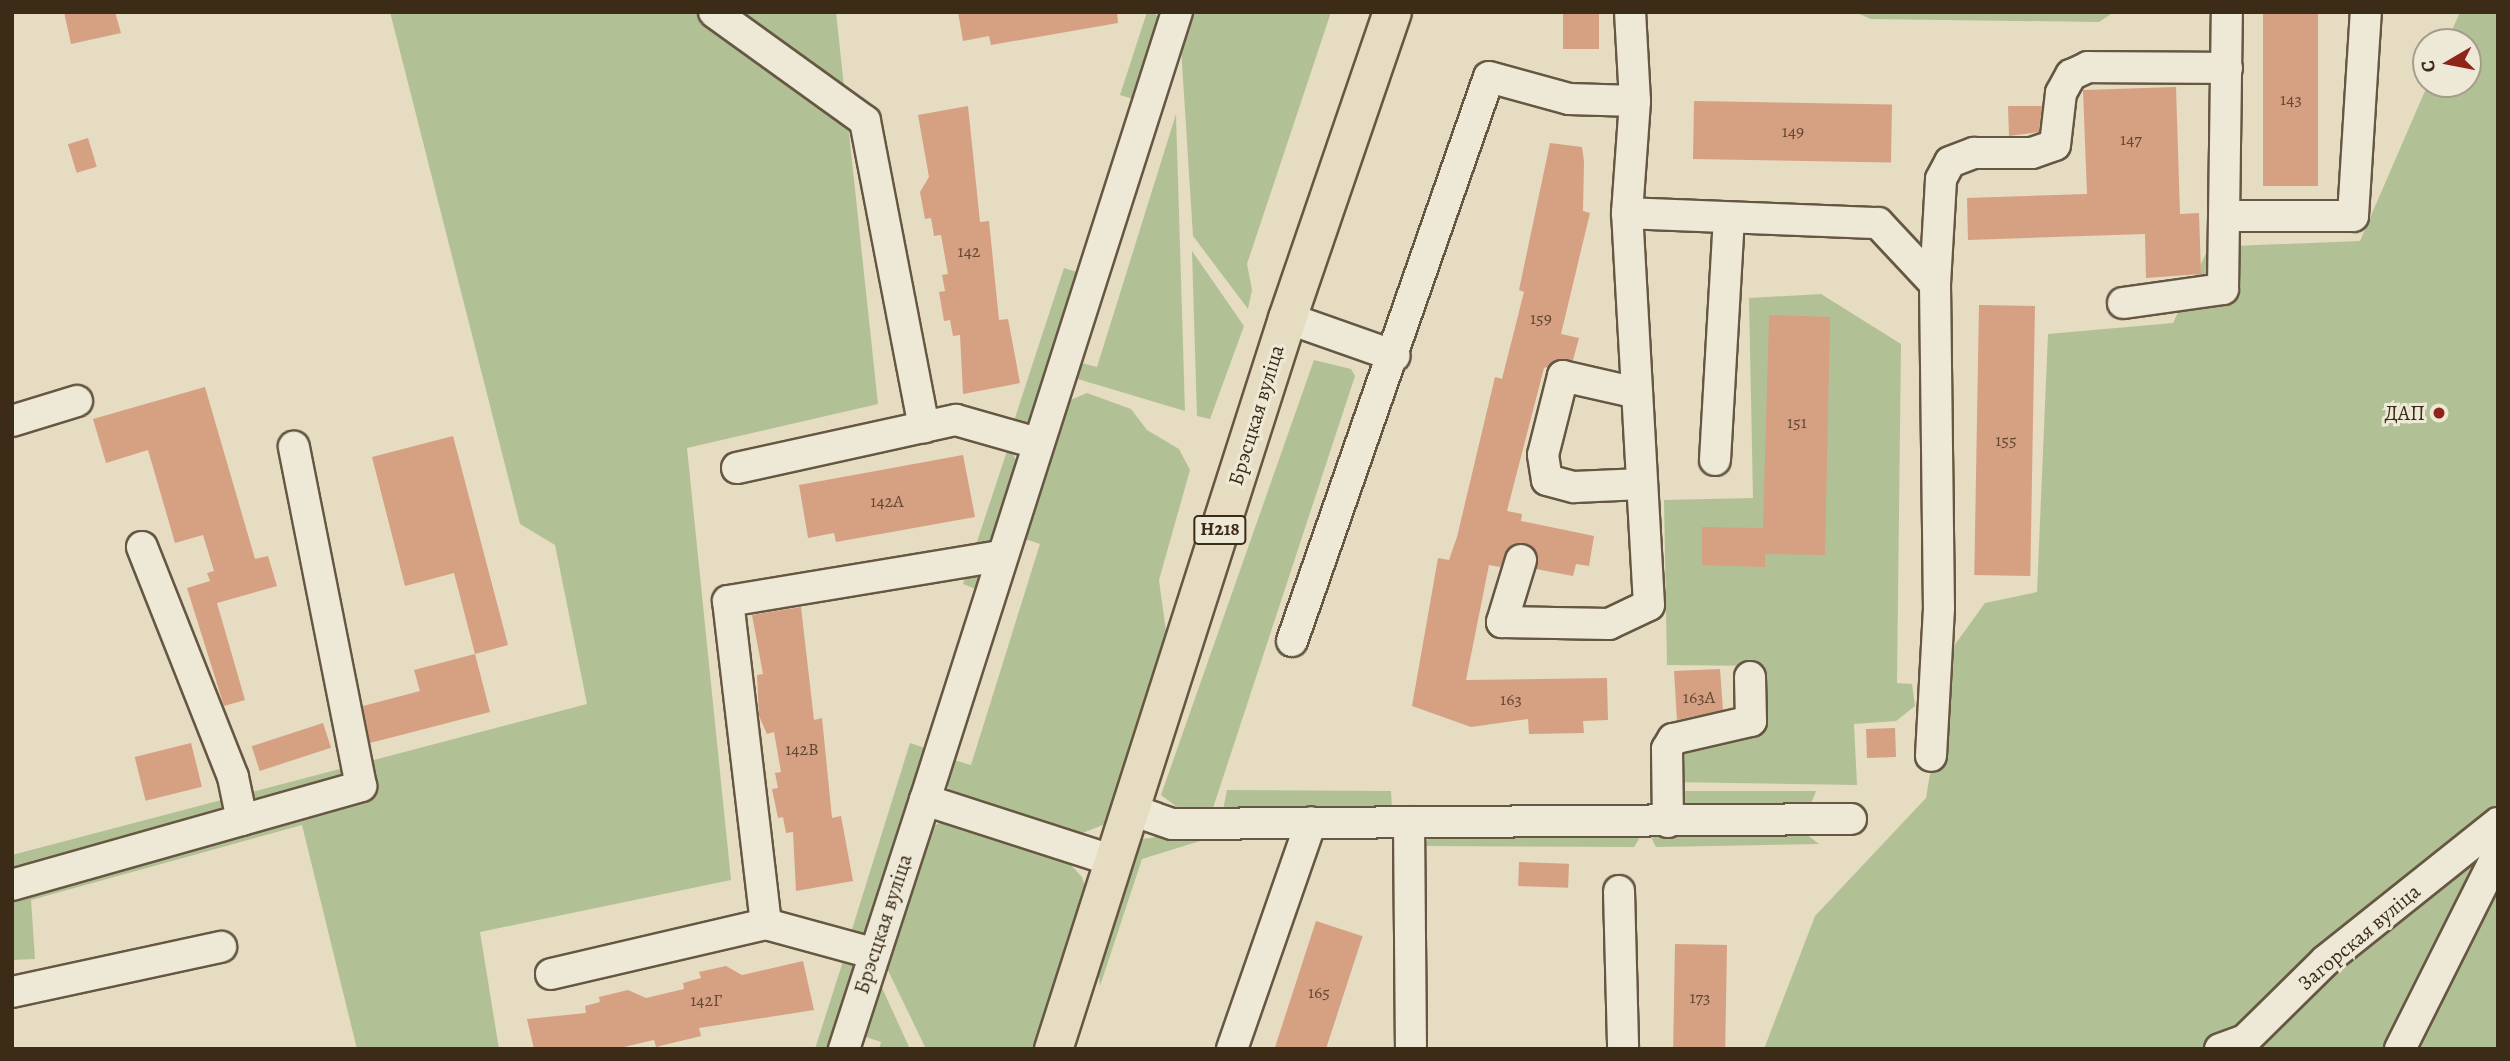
<!DOCTYPE html>
<meta charset="utf-8">
<style>
body{margin:0}
#map{position:relative;width:2510px;height:1061px;overflow:hidden;background:#e5dcc2;font-family:Alegreya,serif}
div>[style]{position:absolute}
.green>*{inset:0;background:#b1c195}
.building>*{inset:0;background:#d6a083;transform-origin:0 0}
.roads{filter:drop-shadow(2px 0 #665742) drop-shadow(-2px 0 #665742) drop-shadow(0 2px #665742) drop-shadow(0 -2px #665742)}
.minor>*{height:30px;margin:-15px;padding:0 15px;transform-origin:15px;border-radius:15px;background:#eee8d7}
.major>*{height:37px;margin:-18.5px;padding:0 18.5px;transform-origin:18.5px;border-radius:18.5px;background:#e5dcc2}
.dots>*{width:19px;height:19px;translate:-50% -50%;box-sizing:border-box;border:4px solid #eee8d7;border-radius:50%}
span{translate:-50% -50%;white-space:nowrap;text-align:center;line-height:1.15;-webkit-text-stroke:6px #eee8d7;paint-order:stroke}
.number-label{font-size:18px;color:#624832}
.number-label span{-webkit-text-stroke-width:0}
.shield-label span{padding:2px 5px;background:#eee8d7;border:2px solid;border-radius:5px;-webkit-text-stroke-width:0}
.shield-label{font-size:19px;color:#3b2b17;font-weight:700}
.poi-label{font-size:21px;color:#3b2b17}
.right{translate:-100% -50%;text-align:right}
.street-label{font-size:21px;color:#3b2b17}
.frame{position:absolute;inset:0;border:14px solid #3b2b17;pointer-events:none}
.north{position:absolute;left:2412px;top:28px;width:70px;height:70px;box-sizing:border-box;background:#eee8d7;border:2px solid #a69c8a;border-radius:50%;rotate:260deg;font-size:19px;font-weight:700;line-height:28px;text-align:center;color:#3b2b17}
.north::after{content:'';display:block;margin:auto;width:24px;height:32px;background:#8f2418;clip-path:polygon(50% 0,100% 100%,50% 72%,0 100%)}
</style>
<div id="map">
<div class="green">
<div style="clip-path:polygon(390px 12px,836px 12px,878px 404px,687px 448px,731px 880px,480px 932px,499px 1049px,357px 1049px,302px 825px,31px 900px,35px 959px,12px 960px,12px 855px,587px 704px,555px 545px,520px 524px)"></div>
<div style="clip-path:polygon(1147px 12px,1155px 12px,1160px 24px,1133px 99px,1120px 95px)"></div>
<div style="clip-path:polygon(1187px 12px,1331px 12px,1247px 264px,1252px 290px,1248px 309px,1193px 236px,1180px 32px)"></div>
<div style="clip-path:polygon(1855px 12px,2114px 12px,2099px 22px,1871px 19px)"></div>
<div style="clip-path:polygon(2460px 12px,2498px 12px,2498px 1049px,1764px 1049px,1815px 916px,1926px 798px,1951px 650px,1985px 603px,2037px 592px,2048px 334px,2173px 323px,2209px 247px,2360px 241px,2428px 84px,2468px 84px,2468px 42px,2447px 42px)"></div>
<div style="clip-path:polygon(1176px 114px,1185px 411px,1071px 377px,1081px 363px,1097px 367px)"></div>
<div style="clip-path:polygon(1192px 251px,1244px 326px,1210px 419px,1197px 416px)"></div>
<div style="clip-path:polygon(1064px 268px,1077px 272px,1078px 290px,1035px 422px,1012px 427px)"></div>
<div style="clip-path:polygon(1821px 294px,1901px 344px,1897px 683px,1912px 684px,1915px 706px,1896px 721px,1854px 724px,1857px 785px,1671px 782px,1675px 757px,1767px 727px,1765px 666px,1667px 665px,1664px 500px,1753px 498px,1749px 298px)"></div>
<div style="clip-path:polygon(1314px 360px,1351px 369px,1355px 376px,1213px 808px,1177px 807px,1161px 795px)"></div>
<div style="clip-path:polygon(1087px 393px,1131px 409px,1147px 430px,1179px 449px,1190px 470px,1159px 580px,1168px 646px,1113px 821px,1075px 836px,951px 795px,943px 773px,954px 760px,971px 765px,1040px 544px,1022px 538px,1068px 401px)"></div>
<div style="clip-path:polygon(1009px 445px,1019px 467px,978px 590px,963px 584px)"></div>
<div style="clip-path:polygon(910px 743px,925px 748px,870px 932px,850px 936px)"></div>
<div style="clip-path:polygon(1227px 790px,1391px 791px,1392px 808px,1223px 810px)"></div>
<div style="clip-path:polygon(1673px 791px,1816px 791px,1810px 806px,1685px 807px)"></div>
<div style="clip-path:polygon(949px 817px,1064px 858px,1082px 877px,1089px 898px,1036px 1049px,926px 1049px,883px 960px,926px 831px)"></div>
<div style="clip-path:polygon(1203px 830px,1200px 841px,1142px 859px,1100px 986px,1097px 957px,1136px 840px)"></div>
<div style="clip-path:polygon(1802px 831px,1819px 844px,1656px 847px,1650px 835px)"></div>
<div style="clip-path:polygon(1633px 833px,1639px 839px,1634px 847px,1422px 846px,1432px 835px)"></div>
<div style="clip-path:polygon(844px 958px,854px 963px,855px 973px,832px 1049px,815px 1049px)"></div>
<div style="clip-path:polygon(878px 979px,910px 1049px,879px 1049px,881px 1042px,863px 1036px)"></div>
</div>
<div class="building">
<div style="clip-path:polygon(64px 12px,115px 12px,121px 33px,71px 44px)"></div>
<div style="clip-path:polygon(958px 12px,1117px 12px,1118px 23px,991px 45px,989px 36px,963px 41px)"></div>
<div style="left:1563px;top:12px;width:36px;height:37px"></div>
<div style="left:2263px;top:12px;width:55px;height:174px"></div>
<div style="clip-path:polygon(2176px 87px,2180px 214px,2199px 213px,2201px 274px,2146px 278px,2145px 234px,1968px 240px,1967px 198px,2087px 194px,2083px 90px)"></div>
<div style="left:1694px;top:101px;width:198px;height:58px;rotate:1deg"></div>
<div style="clip-path:polygon(968px 106px,980px 222px,989px 221px,999px 320px,1008px 319px,1020px 383px,963px 394px,960px 335px,953px 336px,950px 320px,944px 321px,939px 292px,945px 291px,942px 275px,948px 274px,941px 235px,934px 236px,931px 218px,925px 219px,920px 192px,929px 177px,918px 115px)"></div>
<div style="clip-path:polygon(2008px 106px,2042px 106px,2039px 132px,2009px 136px)"></div>
<div style="left:88px;top:138px;width:30px;height:21px;rotate:73deg"></div>
<div style="clip-path:polygon(1550px 143px,1582px 147px,1584px 161px,1583px 211px,1590px 213px,1561px 334px,1579px 338px,1573px 360px,1544px 368px,1507px 511px,1522px 514px,1521px 521px,1594px 536px,1589px 566px,1576px 564px,1573px 576px,1536px 569px,1538px 555px,1525px 543px,1509px 548px,1500px 567px,1489px 565px,1466px 680px,1607px 678px,1608px 720px,1583px 721px,1584px 733px,1529px 734px,1528px 719px,1471px 727px,1412px 706px,1438px 558px,1449px 560px,1457px 537px,1495px 377px,1502px 379px,1524px 292px,1519px 290px)"></div>
<div style="left:1979px;top:305px;width:56px;height:270px;rotate:1deg"></div>
<div style="clip-path:polygon(1769px 315px,1830px 317px,1825px 555px,1765px 554px,1765px 567px,1702px 565px,1702px 527px,1763px 528px)"></div>
<div style="clip-path:polygon(205px 387px,255px 559px,268px 556px,277px 586px,217px 603px,245px 700px,224px 706px,187px 588px,210px 581px,207px 573px,214px 571px,203px 535px,175px 543px,148px 450px,106px 463px,93px 419px)"></div>
<div style="clip-path:polygon(453px 436px,508px 645px,475px 654px,454px 573px,405px 586px,372px 457px)"></div>
<div style="clip-path:polygon(963px 455px,975px 517px,836px 542px,834px 533px,808px 538px,799px 485px)"></div>
<div style="clip-path:polygon(801px 607px,814px 720px,822px 718px,832px 818px,841px 816px,853px 881px,796px 891px,793px 832px,786px 833px,783px 817px,778px 818px,772px 789px,778px 788px,775px 773px,781px 772px,774px 732px,767px 734px,759px 716px,757px 675px,763px 674px,752px 615px)"></div>
<div style="clip-path:polygon(475px 654px,490px 712px,370px 743px,363px 706px,420px 691px,414px 670px)"></div>
<div style="clip-path:polygon(1720px 669px,1723px 710px,1677px 720px,1674px 671px)"></div>
<div style="left:323px;top:723px;width:26px;height:75px;rotate:72deg"></div>
<div style="left:1895px;top:728px;width:29px;height:29px;rotate:88deg"></div>
<div style="left:191px;top:743px;width:45px;height:58px;rotate:76deg"></div>
<div style="left:1519px;top:862px;width:50px;height:24px;rotate:2deg"></div>
<div style="left:1316px;top:921px;width:49px;height:135px;rotate:18deg"></div>
<div style="left:1675px;top:944px;width:52px;height:105px;rotate:1deg"></div>
<div style="clip-path:polygon(803px 961px,814px 1010px,699px 1028px,701px 1036px,656px 1047px,654px 1040px,615px 1049px,534px 1049px,527px 1019px,586px 1013px,585px 1006px,600px 1002px,599px 997px,628px 990px,646px 998px,684px 989px,683px 983px,701px 978px,699px 972px,726px 966px,742px 975px)"></div>
</div>
<div class="roads">
<div class="minor">
<div style="left:714px;top:12px;width:186px;rotate:35.8deg"></div>
<div style="left:865px;top:121px;width:312px;rotate:79.1deg"></div>
<div style="left:1627px;top:213px;width:251px;rotate:2.3deg"></div>
<div style="left:1878px;top:223px;width:83px;rotate:46.9deg"></div>
<div style="left:1935px;top:284px;width:324px;rotate:89.3deg"></div>
<div style="left:1939px;top:608px;width:148px;rotate:93.1deg"></div>
<div style="left:2227px;top:216px;width:126px"></div>
<div style="left:2353px;top:216px;width:204px;rotate:-86.4deg"></div>
<div style="left:1935px;top:284px;width:105px;rotate:-86.7deg"></div>
<div style="left:1941px;top:179px;width:19px;rotate:-62deg"></div>
<div style="left:1950px;top:162px;width:26px;rotate:-21deg"></div>
<div style="left:1974px;top:153px;width:58px"></div>
<div style="left:2032px;top:153px;width:24px;rotate:-19deg"></div>
<div style="left:2055px;top:145px;width:52px;rotate:-83.4deg"></div>
<div style="left:2061px;top:93px;width:21px;rotate:-61deg"></div>
<div style="left:2071px;top:75px;width:19px;rotate:-25deg"></div>
<div style="left:2088px;top:67px;width:139px;rotate:0.4deg"></div>
<div style="left:2123px;top:303px;width:101px;rotate:-8deg"></div>
<div style="left:2223px;top:289px;width:277px;rotate:-89.2deg"></div>
<div style="left:1287px;top:318px;width:114px;rotate:19.4deg"></div>
<div style="left:1637px;top:393px;width:76px;rotate:-167.1deg"></div>
<div style="left:1563px;top:376px;width:81px;rotate:104.2deg"></div>
<div style="left:1543px;top:455px;width:25px;rotate:81deg"></div>
<div style="left:1547px;top:480px;width:28px;rotate:15deg"></div>
<div style="left:1574px;top:487px;width:68px;rotate:-2.5deg"></div>
<div style="left:12px;top:421px;width:68px;rotate:-17.1deg"></div>
<div style="left:1715px;top:460px;width:240px;rotate:-86.7deg"></div>
<div style="left:737px;top:468px;width:224px;rotate:-12.4deg"></div>
<div style="left:956px;top:420px;width:84px;rotate:15.9deg"></div>
<div style="left:142px;top:547px;width:247px;rotate:68.4deg"></div>
<div style="left:233px;top:777px;width:44px;rotate:78.2deg"></div>
<div style="left:1521px;top:560px;width:65px;rotate:107deg"></div>
<div style="left:1502px;top:622px;width:107px;rotate:1.1deg"></div>
<div style="left:1609px;top:624px;width:44px;rotate:-25.4deg"></div>
<div style="left:1649px;top:605px;width:393px;rotate:-93.2deg"></div>
<div style="left:1627px;top:213px;width:112px;rotate:-85.9deg"></div>
<div style="left:1635px;top:101px;width:89px;rotate:-93.2deg"></div>
<div style="left:1292px;top:641px;width:597px;rotate:-70.75deg"></div>
<div style="left:1489px;top:77px;width:83px;rotate:15.4deg"></div>
<div style="left:1569px;top:99px;width:66px;rotate:1.7deg"></div>
<div style="left:925px;top:800px;width:827px;rotate:-72.27deg"></div>
<div style="left:1132px;top:810px;width:42px;rotate:19.3deg"></div>
<div style="left:1172px;top:824px;width:679px;rotate:-0.42deg"></div>
<div style="left:1409px;top:822px;width:227px;rotate:89.5deg"></div>
<div style="left:1668px;top:822px;width:73px;rotate:-90.8deg"></div>
<div style="left:1667px;top:749px;width:12px;rotate:-59deg"></div>
<div style="left:1673px;top:739px;width:80px;rotate:-13deg"></div>
<div style="left:1751px;top:721px;width:44px;rotate:-91.3deg"></div>
<div style="left:12px;top:885px;width:363px;rotate:-15.8deg"></div>
<div style="left:361px;top:786px;width:346px;rotate:-101.2deg"></div>
<div style="left:1619px;top:891px;width:158px;rotate:88.5deg"></div>
<div style="left:766px;top:924px;width:325px;rotate:-96.7deg"></div>
<div style="left:728px;top:601px;width:276px;rotate:-9.4deg"></div>
<div style="left:551px;top:974px;width:221px;rotate:-13.1deg"></div>
<div style="left:766px;top:924px;width:110px;rotate:15.3deg"></div>
<div style="left:12px;top:992px;width:214px;rotate:-12.2deg"></div>
<div style="left:844px;top:1049px;width:262px;rotate:-72deg"></div>
<div style="left:925px;top:800px;width:199px;rotate:17.9deg"></div>
<div style="left:1232px;top:1049px;width:240px;rotate:-70.8deg"></div>
<div style="left:2220px;top:1049px;width:27px;rotate:-20deg"></div>
<div style="left:2245px;top:1040px;width:112px;rotate:-44.6deg"></div>
<div style="left:2325px;top:961px;width:221px;rotate:-38.6deg"></div>
<div style="left:2400px;top:1049px;width:219px;rotate:-63.4deg"></div>
</div>
<div class="major">
<div style="left:1053px;top:1049px;width:768px;rotate:-72.25deg"></div>
<div style="left:1287px;top:318px;width:324px;rotate:-71.1deg"></div>
</div>
</div>
<div class="dots">
<div style="left:2439px;top:413px;background:#8f2418"></div>
</div>
<div class="number-label">
<span style="left:2291px;top:99px">143</span>
<span style="left:1793px;top:131px">149</span>
<span style="left:2131px;top:139px">147</span>
<span style="left:969px;top:251px">142</span>
<span style="left:1541px;top:318px">159</span>
<span style="left:1797px;top:422px">151</span>
<span style="left:2006px;top:440px">155</span>
<span style="left:887px;top:501px">142А</span>
<span style="left:1699px;top:697px">163А</span>
<span style="left:1511px;top:699px">163</span>
<span style="left:802px;top:749px">142В</span>
<span style="left:1319px;top:992px">165</span>
<span style="left:1700px;top:997px">173</span>
<span style="left:706px;top:1000px">142Г</span>
</div>
<div class="shield-label">
<span style="left:1220px;top:530px">Н218</span>
</div>
<div class="poi-label">
<span class="right" style="left:2425px;top:413px">ДАП</span>
</div>
<div class="street-label">
<span style="left:1256px;top:415px;rotate:-73deg">Брэсцкая вуліца</span>
<span style="left:883px;top:924px;rotate:-72deg">Брэсцкая вуліца</span>
<span style="left:2359px;top:937px;rotate:-40deg">Загорская вуліца</span>
</div>
<div class="frame"></div>
<div class="north">С</div>
</div>
